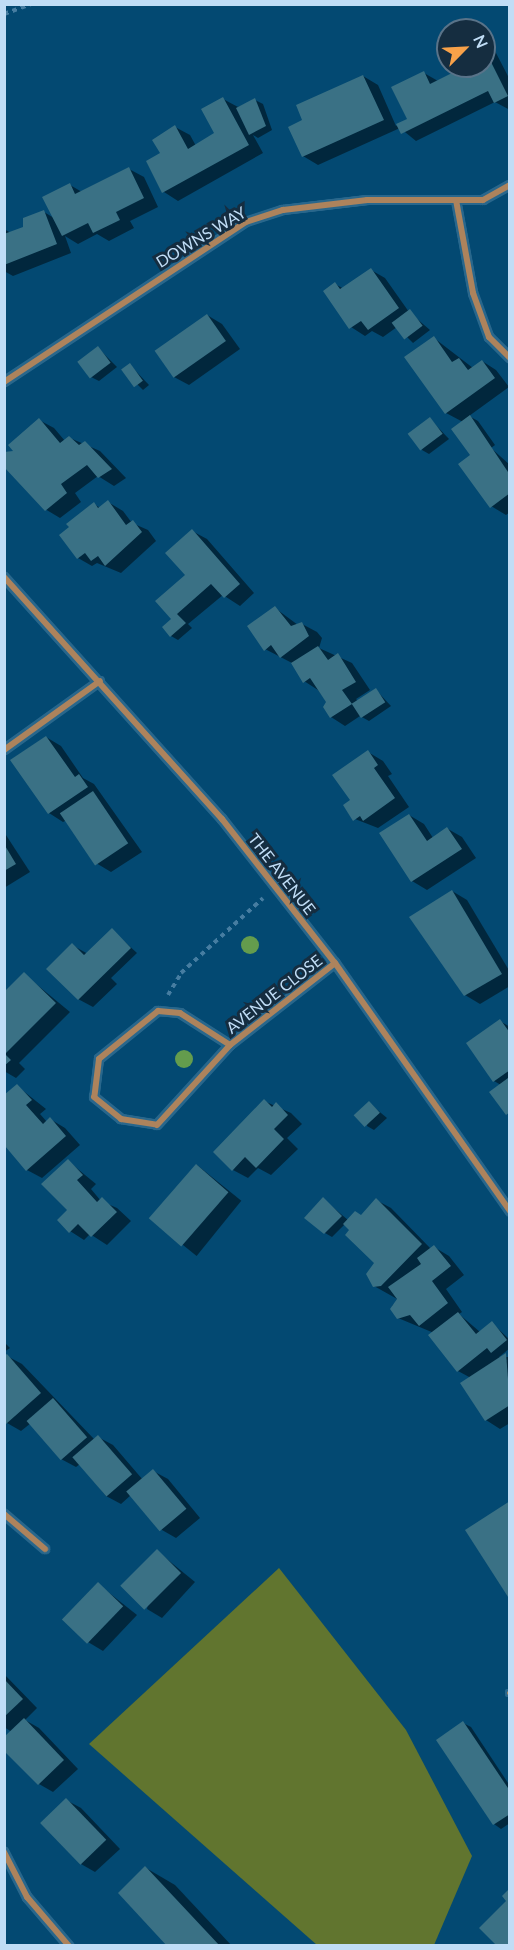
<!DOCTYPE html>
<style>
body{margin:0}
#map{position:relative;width:514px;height:1950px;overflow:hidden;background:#034972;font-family:Lato,sans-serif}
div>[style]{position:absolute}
.green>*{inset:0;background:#61752f}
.shadow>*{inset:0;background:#0007;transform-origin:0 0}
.building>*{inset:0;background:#3a7185;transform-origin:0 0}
.path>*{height:4px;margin-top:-2px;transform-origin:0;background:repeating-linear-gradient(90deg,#467da1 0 4.5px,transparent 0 9px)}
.roads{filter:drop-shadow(2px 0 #29678c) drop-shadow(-2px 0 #29678c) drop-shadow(0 2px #29678c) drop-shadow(0 -2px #29678c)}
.lane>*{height:4.5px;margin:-2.25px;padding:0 2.25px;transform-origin:2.25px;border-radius:2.25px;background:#ad835c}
.street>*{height:6px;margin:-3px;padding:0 3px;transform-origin:3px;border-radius:3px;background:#ad835c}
.trees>*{width:18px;height:18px;margin:-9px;border-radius:50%;background:#649c4d}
span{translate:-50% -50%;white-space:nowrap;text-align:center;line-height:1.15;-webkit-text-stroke:6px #152d40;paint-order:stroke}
.street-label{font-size:16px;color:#c0ddf6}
.frame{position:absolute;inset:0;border:6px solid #c0ddf6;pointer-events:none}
.north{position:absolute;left:436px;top:18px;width:60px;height:60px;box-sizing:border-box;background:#152d40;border:2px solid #597389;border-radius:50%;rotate:66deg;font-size:16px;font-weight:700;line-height:24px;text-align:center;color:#c0ddf6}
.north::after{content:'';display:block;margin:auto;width:21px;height:27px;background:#f7a149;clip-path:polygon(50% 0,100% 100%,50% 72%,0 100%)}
</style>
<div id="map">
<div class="green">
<div style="clip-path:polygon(279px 1568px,406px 1730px,472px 1856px,434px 1945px,317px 1945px,89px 1744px)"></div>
</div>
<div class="shadow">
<div style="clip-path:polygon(484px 45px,495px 51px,510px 80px,510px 110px,495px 102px,416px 141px,400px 128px,318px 165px,303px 156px,304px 121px,363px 76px,378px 85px,396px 126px,409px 119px,424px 73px,438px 81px,469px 66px,484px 66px)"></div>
<div style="clip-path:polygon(223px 99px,238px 107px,255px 100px,263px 104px,272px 130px,258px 138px,253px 135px,263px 153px,178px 201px,164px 192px,148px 162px,162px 154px,175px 127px,190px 135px,196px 146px,216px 134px)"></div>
<div style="clip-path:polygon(129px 169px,144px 177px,158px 207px,130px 221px,134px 228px,109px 241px,97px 234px,78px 244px,65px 236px,71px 253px,13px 276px,4px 271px,4px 229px,11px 233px,24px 228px,44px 212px,54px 218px,70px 185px,82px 192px)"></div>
<div style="clip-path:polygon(371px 270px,385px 278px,409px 312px,430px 330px,413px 343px,397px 327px,383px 337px,372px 331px,365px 336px,351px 327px,335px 284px,344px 289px)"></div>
<div style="clip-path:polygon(207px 315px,222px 324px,240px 349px,189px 385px,174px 377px)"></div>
<div style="clip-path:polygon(434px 338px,473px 368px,482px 361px,496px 370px,509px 387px,469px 416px,478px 421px,495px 445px,491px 448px,510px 465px,510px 512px,506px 515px,491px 506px,463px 422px,446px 413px)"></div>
<div style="clip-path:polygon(98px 348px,117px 367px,99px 381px,91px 377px)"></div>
<div style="clip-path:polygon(130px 365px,149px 385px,143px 390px,123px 370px)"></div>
<div style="clip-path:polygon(430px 419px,449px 439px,429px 454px,422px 450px)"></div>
<div style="clip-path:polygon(39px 420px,54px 428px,65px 441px,70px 438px,100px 451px,126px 478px,114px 486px,98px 476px,75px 493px,81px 502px,60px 518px,45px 509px)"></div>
<div style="clip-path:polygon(108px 502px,123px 511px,132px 523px,148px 530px,156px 541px,121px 573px,97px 563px,92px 566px,78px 558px,94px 504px,100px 508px)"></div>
<div style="clip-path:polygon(192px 531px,207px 539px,254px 593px,240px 606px,223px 595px,188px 624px,192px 628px,178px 640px,171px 636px,173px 619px,187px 575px)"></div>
<div style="clip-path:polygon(275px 608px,298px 625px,302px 624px,317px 632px,322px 638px,319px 648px,352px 663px,370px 690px,356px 699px,358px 701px,376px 690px,391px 706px,369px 721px,360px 716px,345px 726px,331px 717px,327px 702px,318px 690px,304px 681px,292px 663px,265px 649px)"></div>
<div style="clip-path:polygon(46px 737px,61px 746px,83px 778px,94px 784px,142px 852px,111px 872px,96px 863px,67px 820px,63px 822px,49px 813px)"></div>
<div style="clip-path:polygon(368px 752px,383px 761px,392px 774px,388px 776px,409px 807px,378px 828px,355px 819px,352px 801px)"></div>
<div style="clip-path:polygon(409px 815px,424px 824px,433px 838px,448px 829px,462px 837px,476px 858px,427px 890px,412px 881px)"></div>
<div style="clip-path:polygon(4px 832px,30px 872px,4px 888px)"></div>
<div style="clip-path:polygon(452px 891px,467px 900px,510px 972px,510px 986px,480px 1004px,465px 995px,412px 917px)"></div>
<div style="clip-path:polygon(112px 930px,137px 953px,111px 978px,117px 984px,93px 1007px,78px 999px,72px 945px,88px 954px)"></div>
<div style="clip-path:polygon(24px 974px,70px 1012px,19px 1063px,25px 1069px,16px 1078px,4px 1071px,4px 994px)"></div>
<div style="clip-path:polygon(500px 1021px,510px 1027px,510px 1116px,501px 1085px,494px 1081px)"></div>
<div style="clip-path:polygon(17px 1086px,46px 1109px,40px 1114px,47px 1122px,50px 1119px,65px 1128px,80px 1145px,42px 1178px,27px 1170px,4px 1141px,4px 1097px)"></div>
<div style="clip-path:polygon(264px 1101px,291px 1113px,302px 1124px,287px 1138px,298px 1149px,271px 1175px,258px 1168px,248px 1178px,233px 1170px)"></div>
<div style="clip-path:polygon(369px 1103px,387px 1118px,374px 1130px,367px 1126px)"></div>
<div style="clip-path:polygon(68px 1161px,96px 1184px,91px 1189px,101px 1201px,117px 1208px,131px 1221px,107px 1245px,90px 1234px,84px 1240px,70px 1231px)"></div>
<div style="left:197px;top:1165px;width:57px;height:71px;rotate:39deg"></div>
<div style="clip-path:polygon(323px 1199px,348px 1220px,361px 1216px,376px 1200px,391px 1208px,431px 1249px,434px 1247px,449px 1256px,464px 1275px,446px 1289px,462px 1312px,459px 1314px,480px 1332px,492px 1323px,510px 1340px,510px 1348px,499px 1357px,507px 1361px,504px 1357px,510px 1357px,510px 1423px,500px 1429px,486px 1420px,471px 1378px,458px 1371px,434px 1333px,398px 1318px,392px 1306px,399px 1300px,374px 1286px,376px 1263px,351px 1230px,345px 1224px,332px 1237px,325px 1233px)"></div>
<div style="clip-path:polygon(4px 1342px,10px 1348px,4px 1352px)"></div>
<div style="clip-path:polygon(7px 1356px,22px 1364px,94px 1439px,98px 1437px,113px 1445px,143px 1480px,153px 1471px,168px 1479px,200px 1518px,176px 1538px,162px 1530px,131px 1495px,121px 1504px,106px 1496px,80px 1464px,76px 1467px,61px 1459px,31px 1423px,21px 1431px,7px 1423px)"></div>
<div style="clip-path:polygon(157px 1551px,195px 1582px,162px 1618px,147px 1609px)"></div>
<div style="clip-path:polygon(98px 1584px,137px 1615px,103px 1651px,88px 1642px)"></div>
<div style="clip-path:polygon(4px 1674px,37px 1708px,25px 1720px,39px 1728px,78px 1769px,53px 1792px,39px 1784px,12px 1732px,4px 1727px)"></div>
<div style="clip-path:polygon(463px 1723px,471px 1727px,510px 1786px,510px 1823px,501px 1829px,494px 1824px)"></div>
<div style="clip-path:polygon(66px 1800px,81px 1808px,120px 1849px,95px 1872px,81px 1864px)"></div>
<div style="clip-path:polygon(146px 1868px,175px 1885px,232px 1946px,170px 1946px)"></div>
</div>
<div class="building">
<div style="clip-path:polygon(484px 48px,508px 96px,494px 103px,488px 91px,401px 134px,396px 124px,407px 119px,391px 87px,424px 71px,430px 84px,466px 66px,484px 66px)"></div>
<div style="clip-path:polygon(363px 75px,384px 120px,302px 157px,288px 127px,302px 120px,296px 105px)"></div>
<div style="clip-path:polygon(223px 97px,249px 145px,162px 193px,146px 161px,160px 153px,152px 140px,175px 125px,188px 149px,214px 133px,201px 109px)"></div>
<div style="clip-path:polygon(255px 98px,266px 126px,249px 135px,236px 108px)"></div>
<div style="clip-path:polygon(129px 167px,144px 198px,116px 212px,120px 220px,93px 233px,88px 223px,62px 236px,42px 197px,70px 183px,75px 194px)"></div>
<div style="clip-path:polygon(44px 210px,57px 244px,4px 265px,4px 234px,23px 227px,23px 218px)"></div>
<div style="clip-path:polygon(371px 268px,399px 308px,368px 330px,361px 321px,349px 329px,323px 291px,335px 282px,340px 289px)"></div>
<div style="left:410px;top:309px;width:21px;height:23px;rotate:53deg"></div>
<div style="left:207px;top:314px;width:33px;height:64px;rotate:55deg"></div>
<div style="clip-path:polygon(434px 336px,452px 362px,459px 358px,468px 370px,482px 360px,495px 378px,445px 414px,404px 357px)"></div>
<div style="left:98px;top:346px;width:21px;height:26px;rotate:53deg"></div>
<div style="left:130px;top:363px;width:22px;height:11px;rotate:54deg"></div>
<div style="clip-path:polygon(470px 415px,510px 475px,510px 493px,490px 508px,458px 464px,470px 455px,451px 429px)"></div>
<div style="left:430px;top:417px;width:21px;height:28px;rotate:53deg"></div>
<div style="clip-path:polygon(39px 418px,60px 443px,69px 436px,79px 445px,85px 441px,112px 469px,98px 478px,87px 465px,61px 484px,67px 493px,45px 511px,4px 467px,4px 452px,13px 451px,8px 445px)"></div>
<div style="clip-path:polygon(108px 500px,126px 525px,133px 520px,142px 532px,105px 566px,98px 556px,91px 561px,85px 553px,77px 559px,59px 535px,69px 527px,66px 524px,94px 502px,98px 508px)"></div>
<div style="clip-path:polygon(192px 529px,240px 584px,224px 598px,211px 584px,177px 614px,186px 623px,170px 637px,162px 627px,171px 619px,155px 601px,185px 575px,165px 553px)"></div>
<div style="clip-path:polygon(275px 606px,291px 626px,302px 622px,309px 636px,280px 658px,271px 645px,264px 651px,247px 626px)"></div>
<div style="clip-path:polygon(318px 646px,328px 660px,338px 653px,356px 682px,342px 690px,352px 704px,330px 718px,323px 707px,326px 702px,310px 678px,303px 683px,291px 663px)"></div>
<div style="left:376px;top:688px;width:17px;height:29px;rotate:57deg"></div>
<div style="clip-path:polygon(46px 736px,75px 777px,79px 774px,88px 787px,48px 814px,10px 760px)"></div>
<div style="clip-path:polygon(368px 750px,378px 765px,374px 768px,395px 798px,363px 821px,360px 816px,353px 821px,343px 805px,350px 800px,332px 775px)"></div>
<div style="left:93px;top:791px;width:63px;height:40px;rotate:56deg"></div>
<div style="clip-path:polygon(409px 814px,427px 841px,447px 827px,462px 849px,411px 882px,379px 833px)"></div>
<div style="clip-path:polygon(4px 844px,16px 864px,4px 871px)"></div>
<div style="clip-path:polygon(452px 890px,502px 974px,464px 996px,409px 917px)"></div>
<div style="clip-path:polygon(112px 928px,131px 948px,78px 1000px,46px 969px,72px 943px,84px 955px)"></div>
<div style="clip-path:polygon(24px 972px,56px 1003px,5px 1054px,11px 1060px,4px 1066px,4px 992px)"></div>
<div style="clip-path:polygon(500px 1019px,510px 1033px,510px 1070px,493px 1082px,466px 1043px)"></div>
<div style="clip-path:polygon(508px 1078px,510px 1112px,506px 1115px,489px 1092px)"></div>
<div style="clip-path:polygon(17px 1084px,32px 1100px,26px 1105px,43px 1124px,50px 1117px,66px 1136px,26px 1171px,5px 1146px,4px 1095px)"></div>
<div style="clip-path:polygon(264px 1099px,272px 1107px,276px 1102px,288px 1115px,274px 1129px,284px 1139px,256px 1168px,245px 1157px,232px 1171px,213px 1152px)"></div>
<div style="left:369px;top:1101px;width:16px;height:21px;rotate:47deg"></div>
<div style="clip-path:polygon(68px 1159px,83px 1175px,77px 1180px,97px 1202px,102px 1197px,117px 1212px,91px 1237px,78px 1224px,69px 1233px,57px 1220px,67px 1210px,41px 1184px)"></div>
<div style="left:196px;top:1164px;width:43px;height:72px;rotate:41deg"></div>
<div style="clip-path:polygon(323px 1197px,342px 1216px,324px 1234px,304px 1218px)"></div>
<div style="clip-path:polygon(376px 1198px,422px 1244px,381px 1286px,373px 1287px,366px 1274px,374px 1263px,345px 1235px,349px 1230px,343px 1224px,355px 1211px,361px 1215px)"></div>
<div style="clip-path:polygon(434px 1245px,451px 1266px,432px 1281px,448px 1303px,419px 1326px,410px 1315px,397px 1319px,390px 1309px,397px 1299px,388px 1287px,421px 1264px,417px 1258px)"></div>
<div style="clip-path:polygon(458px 1312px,476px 1334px,492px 1321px,507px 1340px,491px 1353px,487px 1348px,457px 1372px,428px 1335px)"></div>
<div style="clip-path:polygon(506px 1353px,510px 1405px,485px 1421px,460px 1383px)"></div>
<div style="clip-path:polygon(7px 1354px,41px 1393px,6px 1424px,4px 1356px)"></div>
<div style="left:53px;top:1398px;width:52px;height:35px;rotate:49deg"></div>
<div style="left:98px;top:1435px;width:52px;height:34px;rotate:49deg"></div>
<div style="left:153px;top:1469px;width:52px;height:35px;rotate:50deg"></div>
<div style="clip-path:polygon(510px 1501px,510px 1600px,465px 1530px)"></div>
<div style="left:157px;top:1549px;width:34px;height:52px;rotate:45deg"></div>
<div style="left:98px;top:1582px;width:35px;height:52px;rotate:44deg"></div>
<div style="clip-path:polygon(4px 1679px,23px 1699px,4px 1717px)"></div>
<div style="clip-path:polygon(24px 1718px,64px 1760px,38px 1785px,4px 1751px,4px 1737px)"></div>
<div style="clip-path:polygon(463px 1721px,510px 1791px,510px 1814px,493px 1825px,436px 1740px)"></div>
<div style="left:66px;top:1798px;width:58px;height:36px;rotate:46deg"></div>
<div style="clip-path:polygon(145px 1866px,220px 1946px,167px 1946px,118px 1893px)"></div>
<div style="clip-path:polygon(510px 1888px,510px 1946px,497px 1946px,479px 1928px,506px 1901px,502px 1896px)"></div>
</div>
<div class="path">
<div style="left:4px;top:14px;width:30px;rotate:-20deg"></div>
<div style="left:168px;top:995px;width:26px;rotate:-59deg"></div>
<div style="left:181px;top:973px;width:111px;rotate:-42.4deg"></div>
</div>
<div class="roads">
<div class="lane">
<div style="left:509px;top:1693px;width:1px"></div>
</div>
<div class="street">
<div style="left:456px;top:200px;width:95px;rotate:79.6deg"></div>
<div style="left:473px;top:293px;width:47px;rotate:70deg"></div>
<div style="left:489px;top:337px;width:30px;rotate:45deg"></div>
<div style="left:4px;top:382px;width:290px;rotate:-33.5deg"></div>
<div style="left:246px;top:222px;width:39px;rotate:-18deg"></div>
<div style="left:283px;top:210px;width:85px;rotate:-6.8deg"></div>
<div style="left:367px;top:200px;width:116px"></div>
<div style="left:483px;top:200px;width:31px;rotate:-29deg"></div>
<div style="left:4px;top:577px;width:326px;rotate:48deg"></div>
<div style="left:222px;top:819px;width:183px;rotate:51.9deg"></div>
<div style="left:335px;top:963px;width:304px;rotate:54.8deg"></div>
<div style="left:4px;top:750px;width:118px;rotate:-35.7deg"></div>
<div style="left:230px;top:1045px;width:59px;rotate:-147.4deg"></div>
<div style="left:180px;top:1013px;width:22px;rotate:-175deg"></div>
<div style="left:158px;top:1011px;width:76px;rotate:140.9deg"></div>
<div style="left:99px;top:1059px;width:38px;rotate:97deg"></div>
<div style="left:94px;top:1097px;width:35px;rotate:39deg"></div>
<div style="left:121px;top:1119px;width:36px;rotate:9deg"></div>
<div style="left:157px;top:1125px;width:108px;rotate:-47.6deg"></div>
<div style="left:230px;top:1045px;width:133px;rotate:-38deg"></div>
<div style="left:4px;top:1514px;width:54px;rotate:40.5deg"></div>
<div style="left:4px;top:1852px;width:51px;rotate:62.9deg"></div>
<div style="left:27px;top:1897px;width:65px;rotate:49.4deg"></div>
</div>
</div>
<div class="trees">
<div style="left:250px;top:945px"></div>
<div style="left:184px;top:1059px"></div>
</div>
<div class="street-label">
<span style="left:201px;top:237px;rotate:-31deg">DOWNS WAY</span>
<span style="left:282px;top:874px;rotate:52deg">THE AVENUE</span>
<span style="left:274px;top:994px;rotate:-38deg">AVENUE CLOSE</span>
</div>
<div class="frame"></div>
<div class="north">N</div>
</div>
